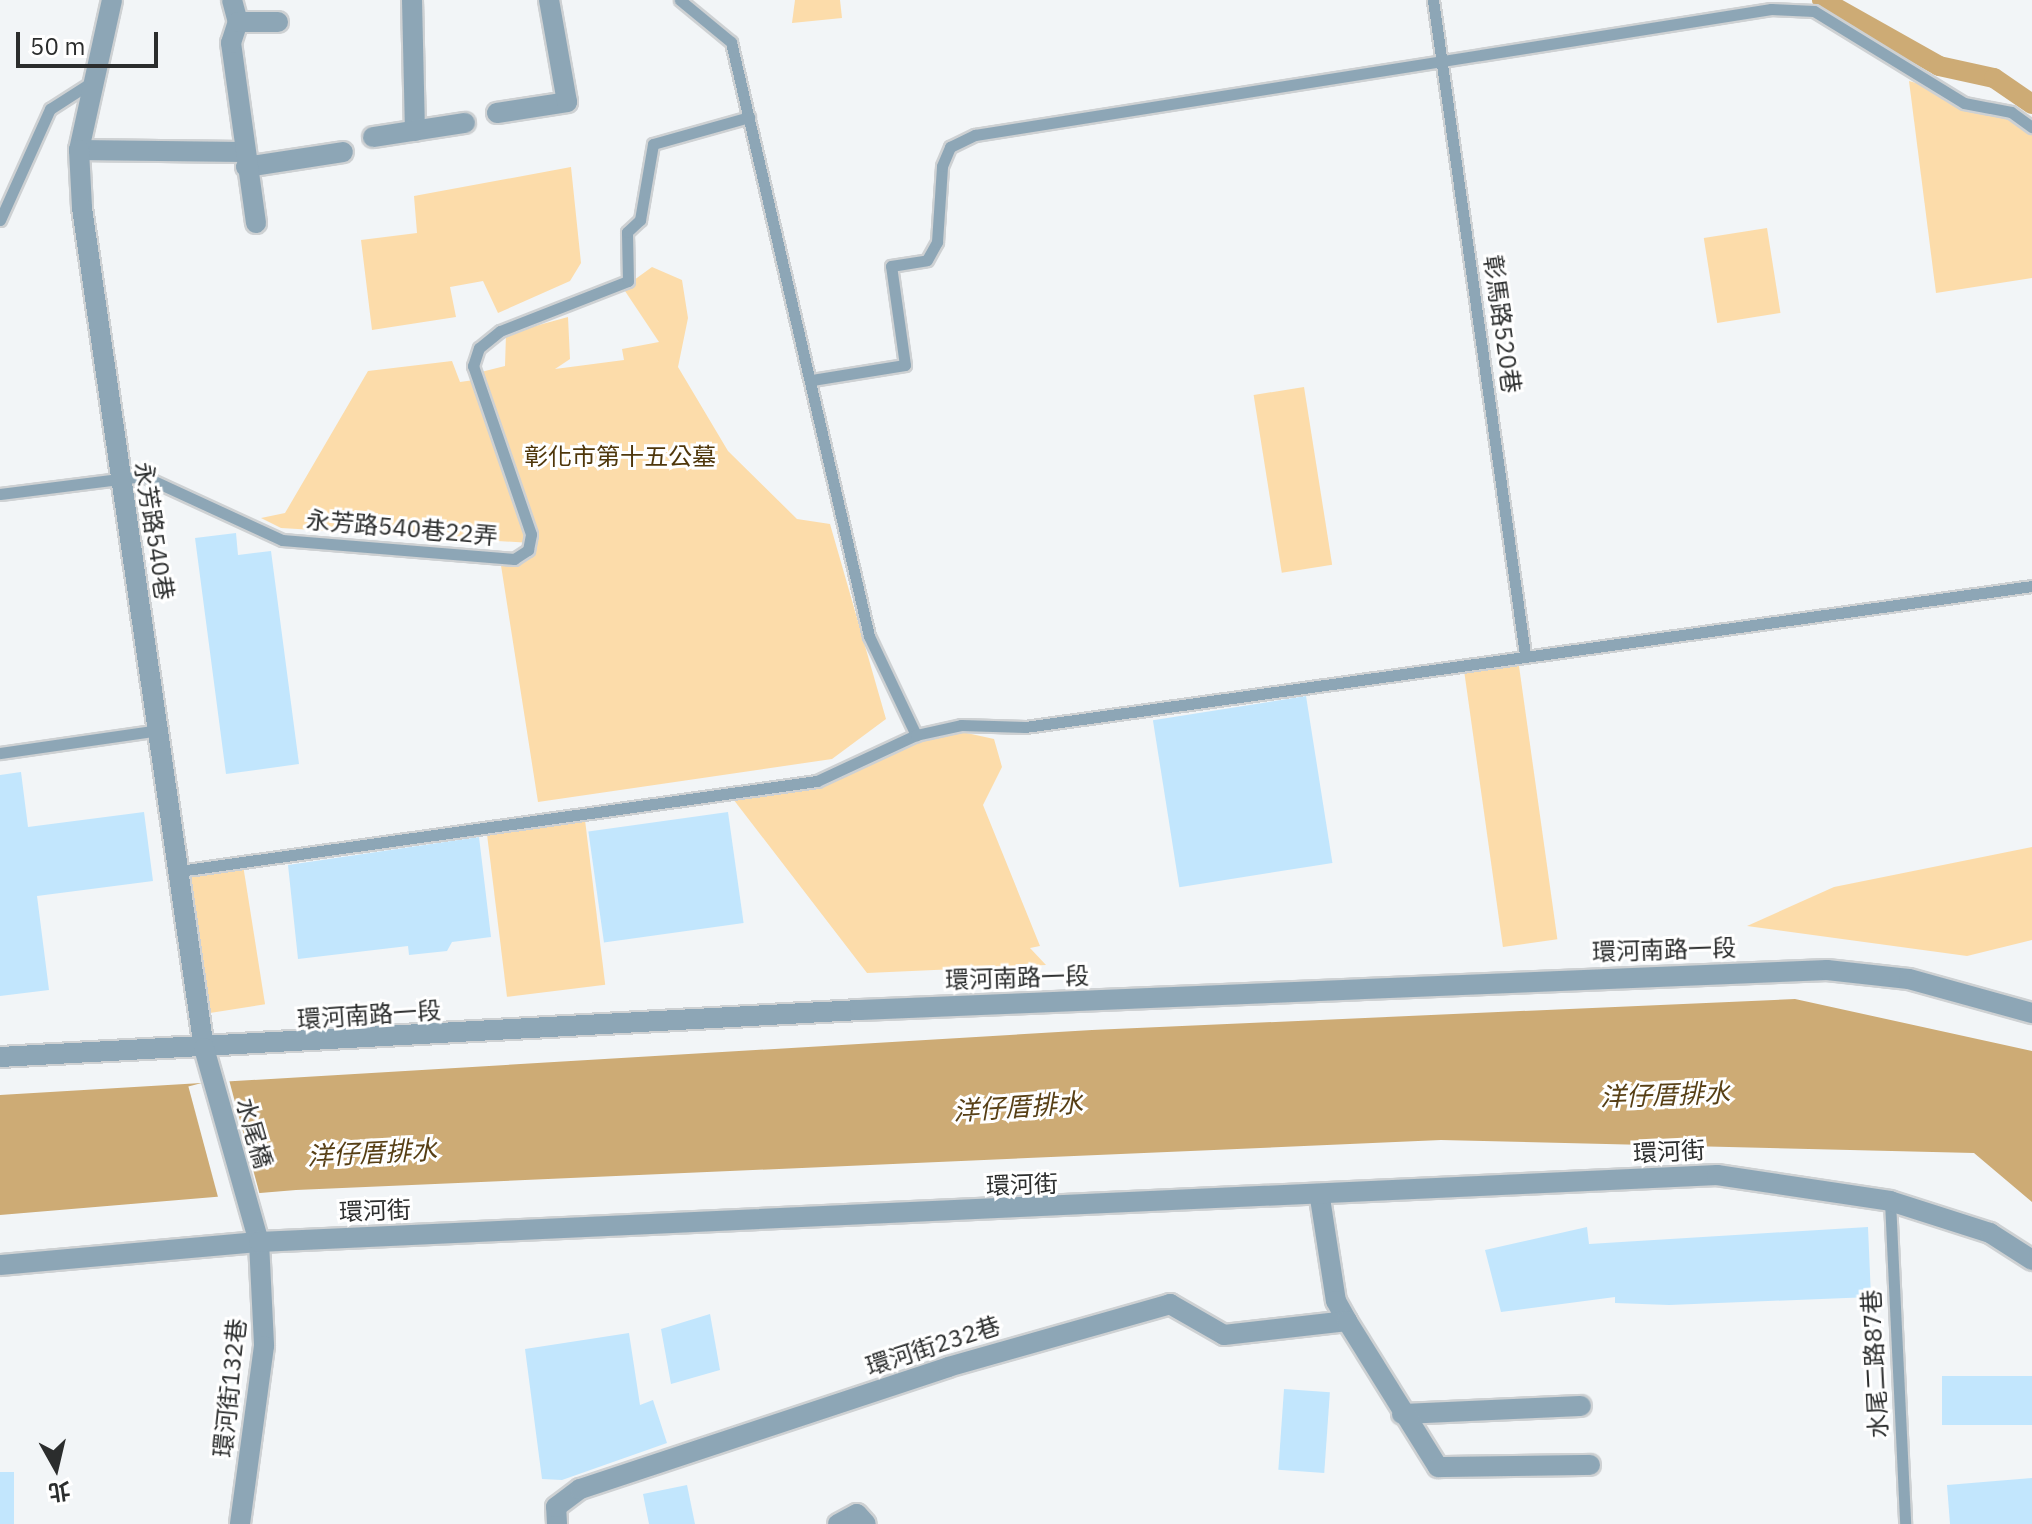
<!DOCTYPE html>
<meta charset="utf-8">
<style>
body{margin:0}
#map{position:relative;width:2032px;height:1524px;overflow:hidden;background:#f2f5f7;font-family:"IBM Plex Sans","Noto Sans TC",sans-serif}
div>[style]{position:absolute}
.green>*{inset:0;background:#fcdcaa;transform-origin:0 0}
.water>*{inset:0;background:#cdab75}
.pier>*{inset:0;background:#f2f5f7;transform-origin:0 0}
.canal>*{height:20px;margin:-10px;padding:0 10px;transform-origin:10px;border-radius:10px;background:#cdab75}
.building>*{inset:0;background:#c2e6fd;transform-origin:0 0}
.roads{filter:drop-shadow(2px 0 #ced1d3) drop-shadow(-2px 0 #ced1d3) drop-shadow(0 2px #ced1d3) drop-shadow(0 -2px #ced1d3)}
.service>*{height:11px;margin:-5.5px;padding:0 5.5px;transform-origin:5.5px;border-radius:5.5px;background:#8da6b6}
.minor>*{height:20px;margin:-10px;padding:0 10px;transform-origin:10px;border-radius:10px;background:#8da6b6}
.tertiary>*{height:20px;margin:-10px;padding:0 10px;transform-origin:10px;border-radius:10px;background:#8da6b6}
span{translate:-50% -50%;white-space:nowrap;text-align:center;line-height:1.15;-webkit-text-stroke:6px #fff;paint-order:stroke}
.street-label{font-size:24px;color:#2b2d2d}
.park-label{font-size:24px;color:#4f370b}
.water-label{font-size:26px;color:#573f15;font-style:italic}
.north{position:absolute;left:16px;top:1428px;width:80px;height:80px;-webkit-text-stroke:6px #fff;paint-order:stroke;rotate:172deg;font-size:22px;font-weight:700;line-height:32px;text-align:center;color:#2b2d2d}
.north::after{content:'';display:block;margin:auto;width:28px;height:36px;background:#2b2d2d;clip-path:polygon(50% 0,100% 100%,50% 72%,0 100%)}
.scale{position:absolute;left:16px;top:32px;width:142px;height:36px;box-sizing:border-box;border:4px solid #2b2d2d;border-top:0;padding-left:10px;font-size:24px;line-height:28px;white-space:nowrap;color:#2b2d2d;-webkit-text-stroke:6px #fff;paint-order:stroke}
</style>
<div id="map">
<div class="green">
<div style="clip-path:polygon(795px 0,840px 0,842px 18px,792px 23px)"></div>
<div style="clip-path:polygon(1909px 81px,1995px 105px,2032px 127px,2032px 278px,1936px 293px)"></div>
<div style="clip-path:polygon(571px 167px,581px 263px,570px 281px,498px 313px,483px 281px,450px 287px,456px 317px,372px 330px,361px 240px,417px 233px,414px 196px)"></div>
<div style="left:1767px;top:228px;width:86px;height:64px;rotate:81deg"></div>
<div style="clip-path:polygon(652px 267px,682px 280px,688px 318px,678px 367px,728px 451px,797px 519px,830px 524px,886px 719px,832px 759px,538px 802px,500px 559px,528px 552px,531px 543px,281px 528px,261px 518px,285px 513px,368px 371px,452px 361px,460px 382px,481px 379px,481px 372px,505px 366px,506px 334px,568px 317px,570px 359px,555px 369px,624px 360px,622px 349px,659px 342px,623px 288px)"></div>
<div style="left:1304px;top:387px;width:180px;height:51px;rotate:81deg"></div>
<div style="left:1518px;top:659px;width:283px;height:55px;rotate:82deg"></div>
<div style="clip-path:polygon(944px 728px,994px 739px,1002px 767px,983px 805px,1040px 946px,1030px 948px,1046px 965px,867px 973px,730px 795px,802px 781px,912px 732px)"></div>
<div style="left:585px;top:820px;width:166px;height:99px;rotate:83deg"></div>
<div style="clip-path:polygon(2032px 847px,2032px 940px,1967px 956px,1747px 926px,1834px 887px)"></div>
<div style="left:243px;top:865px;width:141px;height:59px;rotate:81deg"></div>
</div>
<div class="water">
<div style="clip-path:polygon(1795px 999px,2032px 1051px,2032px 1202px,1974px 1153px,1441px 1140px,296px 1190px,0 1215px,0 1095px,1092px 1030px)"></div>
</div>
<div class="pier">
<div style="left:228px;top:1076px;width:125px;height:41px;rotate:75deg"></div>
</div>
<div class="canal">
<div style="left:1822px;top:0;width:134px;rotate:29.4deg"></div>
<div style="left:1939px;top:66px;width:56px;rotate:12.3deg"></div>
<div style="left:1994px;top:78px;width:46px;rotate:34.4deg"></div>
</div>
<div class="building">
<div style="clip-path:polygon(236px 533px,238px 555px,271px 551px,299px 764px,226px 774px,195px 538px)"></div>
<div style="left:1306px;top:696px;width:169px;height:155px;rotate:81deg"></div>
<div style="clip-path:polygon(21px 772px,28px 827px,144px 812px,153px 881px,37px 896px,49px 990px,0 996px,0 775px)"></div>
<div style="left:728px;top:812px;width:112px;height:141px;rotate:82deg"></div>
<div style="clip-path:polygon(479px 837px,491px 937px,452px 942px,447px 951px,409px 955px,408px 946px,298px 959px,288px 865px)"></div>
<div style="clip-path:polygon(1587px 1227px,1589px 1244px,1868px 1227px,1871px 1297px,1669px 1305px,1615px 1303px,1615px 1297px,1501px 1312px,1485px 1250px)"></div>
<div style="clip-path:polygon(710px 1314px,720px 1370px,671px 1384px,661px 1329px)"></div>
<div style="clip-path:polygon(629px 1333px,640px 1405px,653px 1400px,667px 1443px,562px 1480px,542px 1479px,525px 1349px)"></div>
<div style="left:2032px;top:1376px;width:49px;height:90px;rotate:90deg"></div>
<div style="left:1284px;top:1389px;width:46px;height:81px;rotate:4deg"></div>
<div style="left:0;top:1472px;width:14px;height:52px"></div>
<div style="clip-path:polygon(2032px 1478px,2032px 1524px,1950px 1524px,1947px 1485px)"></div>
<div style="clip-path:polygon(687px 1485px,695px 1524px,649px 1524px,643px 1494px)"></div>
</div>
<div class="roads">
<div class="service">
<div style="left:680px;top:0;width:66px;rotate:39.5deg"></div>
<div style="left:731px;top:42px;width:610px;rotate:76.92deg"></div>
<div style="left:869px;top:636px;width:110px;rotate:64.6deg"></div>
<div style="left:1433px;top:0;width:661px;rotate:82deg"></div>
<div style="left:0;top:220px;width:122px;rotate:-65.8deg"></div>
<div style="left:50px;top:109px;width:46px;rotate:-32.7deg"></div>
<div style="left:812px;top:380px;width:94px;rotate:-9.2deg"></div>
<div style="left:905px;top:365px;width:100px;rotate:-98deg"></div>
<div style="left:891px;top:266px;width:36px;rotate:-9deg"></div>
<div style="left:927px;top:260px;width:21px;rotate:-61deg"></div>
<div style="left:937px;top:242px;width:76px;rotate:-86.2deg"></div>
<div style="left:942px;top:166px;width:21px;rotate:-67deg"></div>
<div style="left:950px;top:147px;width:28px;rotate:-26deg"></div>
<div style="left:975px;top:135px;width:806px;rotate:-8.99deg"></div>
<div style="left:1771px;top:9px;width:43px;rotate:2.7deg"></div>
<div style="left:1814px;top:11px;width:176px;rotate:31.5deg"></div>
<div style="left:1964px;top:103px;width:48px;rotate:10.8deg"></div>
<div style="left:2011px;top:112px;width:26px;rotate:36deg"></div>
<div style="left:0;top:494px;width:144px;rotate:-7.2deg"></div>
<div style="left:143px;top:476px;width:153px;rotate:24.7deg"></div>
<div style="left:282px;top:540px;width:233px;rotate:4.7deg"></div>
<div style="left:514px;top:559px;width:17px;rotate:-33deg"></div>
<div style="left:528px;top:550px;width:16px;rotate:-79deg"></div>
<div style="left:531px;top:534px;width:178px;rotate:-109deg"></div>
<div style="left:473px;top:366px;width:19px;rotate:-72deg"></div>
<div style="left:479px;top:348px;width:27px;rotate:-39deg"></div>
<div style="left:500px;top:331px;width:137px;rotate:-21.3deg"></div>
<div style="left:628px;top:281px;width:49px;rotate:-91.2deg"></div>
<div style="left:627px;top:232px;width:18px;rotate:-43deg"></div>
<div style="left:640px;top:220px;width:77px;rotate:-80.3deg"></div>
<div style="left:653px;top:144px;width:100px;rotate:-15.7deg"></div>
<div style="left:0;top:753px;width:161px;rotate:-8.2deg"></div>
<div style="left:179px;top:871px;width:644px;rotate:-8.03deg"></div>
<div style="left:817px;top:781px;width:109px;rotate:-24.9deg"></div>
<div style="left:916px;top:735px;width:46px;rotate:-12.5deg"></div>
<div style="left:961px;top:725px;width:64px;rotate:1.8deg"></div>
<div style="left:1025px;top:727px;width:1017px;rotate:-7.97deg"></div>
<div style="left:1890px;top:1201px;width:323px;rotate:87.3deg"></div>
</div>
<div class="minor">
<div style="left:232px;top:0;width:23px;rotate:75deg"></div>
<div style="left:412px;top:0;width:131px;rotate:88.7deg"></div>
<div style="left:497px;top:113px;width:71px;rotate:-8.9deg"></div>
<div style="left:567px;top:102px;width:104px;rotate:-100deg"></div>
<div style="left:373px;top:137px;width:93px;rotate:-8.7deg"></div>
<div style="left:79px;top:150px;width:163px;rotate:0.7deg"></div>
<div style="left:246px;top:167px;width:98px;rotate:-8.8deg"></div>
<div style="left:256px;top:223px;width:182px;rotate:-97.9deg"></div>
<div style="left:231px;top:43px;width:22px;rotate:-72deg"></div>
<div style="left:238px;top:22px;width:40px"></div>
<div style="left:0;top:1057px;width:861px;rotate:-3.13deg"></div>
<div style="left:860px;top:1010px;width:968px;rotate:-2.37deg"></div>
<div style="left:1827px;top:970px;width:82px;rotate:6.3deg"></div>
<div style="left:1909px;top:979px;width:128px;rotate:15.5deg"></div>
<div style="left:1320px;top:1198px;width:104px;rotate:81.2deg"></div>
<div style="left:1336px;top:1301px;width:23px;rotate:61deg"></div>
<div style="left:1402px;top:1414px;width:179px;rotate:-2.6deg"></div>
<div style="left:557px;top:1524px;width:17px;rotate:-93deg"></div>
<div style="left:556px;top:1507px;width:30px;rotate:-37deg"></div>
<div style="left:580px;top:1489px;width:388px;rotate:-18.3deg"></div>
<div style="left:948px;top:1367px;width:231px;rotate:-15.8deg"></div>
<div style="left:1170px;top:1304px;width:62px;rotate:29.9deg"></div>
<div style="left:1224px;top:1335px;width:124px;rotate:-6.5deg"></div>
<div style="left:1347px;top:1321px;width:172px;rotate:58.1deg"></div>
<div style="left:1438px;top:1467px;width:152px;rotate:-0.8deg"></div>
<div style="left:838px;top:1524px;width:21px;rotate:-28deg"></div>
<div style="left:857px;top:1514px;width:13px;rotate:48deg"></div>
</div>
<div class="tertiary">
<div style="left:112px;top:0;width:154px;rotate:102.4deg"></div>
<div style="left:79px;top:150px;width:58px;rotate:87deg"></div>
<div style="left:82px;top:208px;width:849px;rotate:81.74deg"></div>
<div style="left:204px;top:1048px;width:202px;rotate:74.2deg"></div>
<div style="left:259px;top:1242px;width:104px;rotate:87.2deg"></div>
<div style="left:264px;top:1346px;width:180px;rotate:97.7deg"></div>
<div style="left:0;top:1265px;width:260px;rotate:-5.1deg"></div>
<div style="left:259px;top:1242px;width:1460px;rotate:-2.63deg"></div>
<div style="left:1717px;top:1175px;width:175px;rotate:8.5deg"></div>
<div style="left:1890px;top:1201px;width:105px;rotate:17.7deg"></div>
<div style="left:1990px;top:1233px;width:50px;rotate:32.7deg"></div>
</div>
</div>
<div class="street-label">
<span style="left:1502px;top:324px;rotate:82deg">彰馬路520巷</span>
<span style="left:402px;top:528px;rotate:5deg">永芳路540巷22弄</span>
<span style="left:154px;top:531px;rotate:81deg">永芳路540巷</span>
<span style="left:1664px;top:950px;rotate:-2deg">環河南路一段</span>
<span style="left:1017px;top:978px;rotate:-2deg">環河南路一段</span>
<span style="left:369px;top:1015px;rotate:-4deg">環河南路一段</span>
<span style="left:254px;top:1133px;rotate:74deg">水尾橋</span>
<span style="left:1669px;top:1152px;rotate:-3deg">環河街</span>
<span style="left:1022px;top:1185px;rotate:-2deg">環河街</span>
<span style="left:375px;top:1211px;rotate:-2deg">環河街</span>
<span style="left:933px;top:1346px;rotate:-18deg">環河街232巷</span>
<span style="left:1875px;top:1364px;rotate:-93deg">水尾二路87巷</span>
<span style="left:230px;top:1388px;rotate:-84deg">環河街132巷</span>
</div>
<div class="park-label">
<span style="left:620px;top:457px">彰化市第十五公墓</span>
</div>
<div class="water-label">
<span style="left:1665px;top:1095px;rotate:-2deg">洋仔厝排水</span>
<span style="left:1018px;top:1107px;rotate:-4deg">洋仔厝排水</span>
<span style="left:372px;top:1153px;rotate:-3deg">洋仔厝排水</span>
</div>
<div class="north">北</div>
<div class="scale">50 m</div>
</div>
